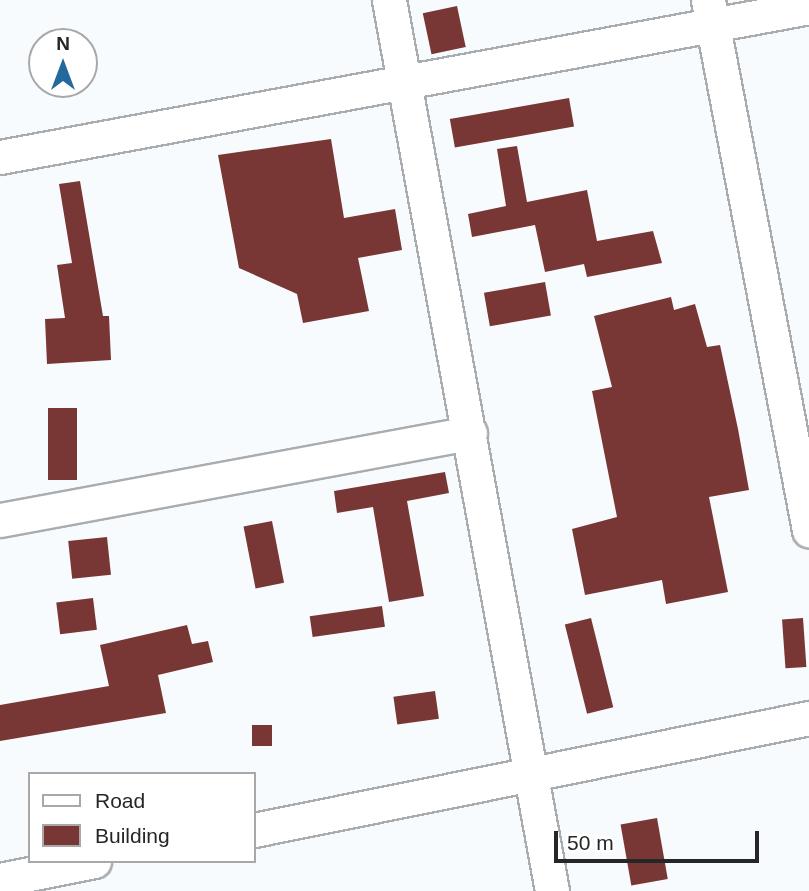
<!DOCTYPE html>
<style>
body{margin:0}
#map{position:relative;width:809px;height:891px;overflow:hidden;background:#f8fbfe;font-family:Arial,sans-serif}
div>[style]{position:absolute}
.building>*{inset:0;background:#783735;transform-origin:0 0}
.roads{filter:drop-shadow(2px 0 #aaadb0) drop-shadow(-2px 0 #aaadb0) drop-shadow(0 2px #aaadb0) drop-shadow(0 -2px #aaadb0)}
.minor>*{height:33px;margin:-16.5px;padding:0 16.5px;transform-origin:16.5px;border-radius:16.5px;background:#fff}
span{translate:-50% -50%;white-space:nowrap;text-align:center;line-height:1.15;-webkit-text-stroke:7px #fff;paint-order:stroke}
.legend{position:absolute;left:28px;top:772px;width:228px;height:91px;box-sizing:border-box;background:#fff;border:2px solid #a8a8a9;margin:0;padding:9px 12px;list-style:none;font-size:21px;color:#252627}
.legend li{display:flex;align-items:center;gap:14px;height:35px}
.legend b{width:35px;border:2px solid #a8a8a9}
.north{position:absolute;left:28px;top:28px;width:70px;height:70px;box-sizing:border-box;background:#fff;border:2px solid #a8a8a9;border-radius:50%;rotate:0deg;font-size:19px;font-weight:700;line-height:28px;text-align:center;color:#252627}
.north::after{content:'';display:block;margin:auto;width:24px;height:32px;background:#23699e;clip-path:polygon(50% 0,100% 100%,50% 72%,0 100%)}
.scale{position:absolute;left:554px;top:831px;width:205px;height:32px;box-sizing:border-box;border:4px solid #252627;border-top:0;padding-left:9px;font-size:21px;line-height:24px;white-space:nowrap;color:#252627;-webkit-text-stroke:5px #fff;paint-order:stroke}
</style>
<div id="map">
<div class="building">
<div style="left:457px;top:6px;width:42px;height:35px;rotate:78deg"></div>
<div style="left:569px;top:98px;width:29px;height:121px;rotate:80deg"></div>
<div style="clip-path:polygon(331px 139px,344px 218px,395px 209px,402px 250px,358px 258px,369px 311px,303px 323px,297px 294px,239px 268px,218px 155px)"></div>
<div style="clip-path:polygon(517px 146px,527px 202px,587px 190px,597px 241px,653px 231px,662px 263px,587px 277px,584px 264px,545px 272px,535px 225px,472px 237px,468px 214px,506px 206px,497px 149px)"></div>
<div style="clip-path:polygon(80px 181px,103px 316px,109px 316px,111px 360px,47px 364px,45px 319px,65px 318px,57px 265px,72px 263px,59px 184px)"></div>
<div style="left:545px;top:282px;width:34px;height:62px;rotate:80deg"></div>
<div style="clip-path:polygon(671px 297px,674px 310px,695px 304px,707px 347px,720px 345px,738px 429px,749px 490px,709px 497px,728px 592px,666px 604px,662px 580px,585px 595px,572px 529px,617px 517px,592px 391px,612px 387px,594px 316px)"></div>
<div style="left:48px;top:408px;width:29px;height:72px"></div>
<div style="clip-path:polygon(445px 472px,449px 493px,407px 501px,424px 596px,389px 602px,373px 507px,337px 513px,334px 491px)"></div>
<div style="left:272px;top:521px;width:63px;height:29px;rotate:79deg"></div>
<div style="left:107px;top:537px;width:38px;height:39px;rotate:84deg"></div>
<div style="left:93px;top:598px;width:32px;height:37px;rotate:83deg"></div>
<div style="left:382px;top:606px;width:21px;height:73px;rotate:82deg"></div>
<div style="left:591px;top:618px;width:92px;height:27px;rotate:76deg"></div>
<div style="left:803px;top:618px;width:49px;height:21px;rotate:86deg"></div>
<div style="clip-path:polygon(187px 625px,192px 644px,208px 641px,213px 662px,158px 675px,166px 713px,0 741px,0 705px,109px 686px,100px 645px)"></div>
<div style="left:435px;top:691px;width:28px;height:42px;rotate:82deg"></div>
<div style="left:252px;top:725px;width:20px;height:21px"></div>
<div style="left:657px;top:818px;width:62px;height:37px;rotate:80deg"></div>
</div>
<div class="roads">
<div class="minor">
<div style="left:389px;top:0;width:906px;rotate:79.63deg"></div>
<div style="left:708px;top:0;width:540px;rotate:79.21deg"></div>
<div style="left:0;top:157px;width:823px;rotate:-10.5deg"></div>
<div style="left:0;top:520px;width:478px;rotate:-10.5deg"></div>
<div style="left:254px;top:830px;width:566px;rotate:-11.41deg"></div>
<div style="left:0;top:880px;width:96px;rotate:-11.4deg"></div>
</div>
</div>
<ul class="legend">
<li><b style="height:9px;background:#fff"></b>Road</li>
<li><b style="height:19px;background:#783735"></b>Building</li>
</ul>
<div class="north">N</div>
<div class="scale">50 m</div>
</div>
